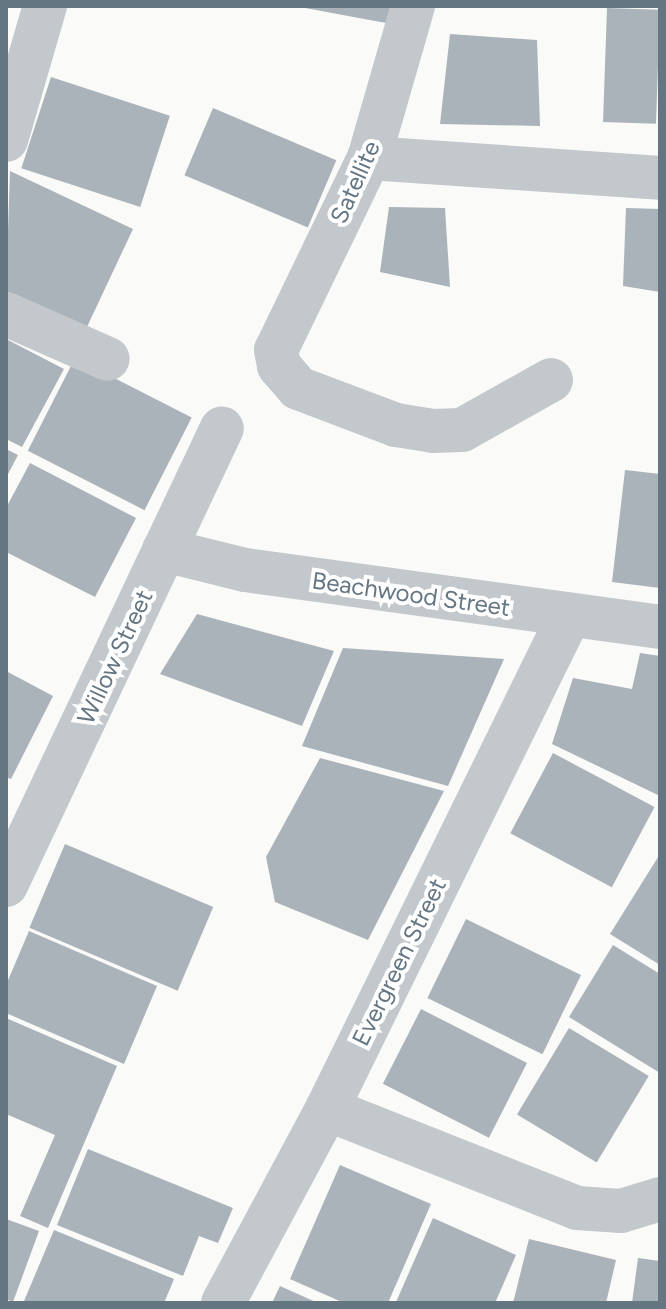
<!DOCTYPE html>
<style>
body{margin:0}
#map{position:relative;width:666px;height:1309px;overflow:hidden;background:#fafaf8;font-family:Figtree,sans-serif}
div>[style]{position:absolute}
.building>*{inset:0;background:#aab3b9;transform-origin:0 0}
.street>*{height:44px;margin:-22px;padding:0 22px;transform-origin:22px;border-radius:22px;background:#c3c8cc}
span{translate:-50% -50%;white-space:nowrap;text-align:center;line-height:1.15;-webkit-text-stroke:8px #fff;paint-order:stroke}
.street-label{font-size:24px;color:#657683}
.frame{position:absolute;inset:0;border:8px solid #657683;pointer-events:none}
</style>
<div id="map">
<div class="building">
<div style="clip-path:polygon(305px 6px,397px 6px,397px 25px,305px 8px)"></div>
<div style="left:607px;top:8px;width:53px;height:114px;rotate:2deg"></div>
<div style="clip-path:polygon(450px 34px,537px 40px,540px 126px,440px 124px)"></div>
<div style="left:51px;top:77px;width:125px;height:96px;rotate:18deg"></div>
<div style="left:213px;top:108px;width:134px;height:73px;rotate:23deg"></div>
<div style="clip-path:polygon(10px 171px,133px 229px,86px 329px,6px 291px)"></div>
<div style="clip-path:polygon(389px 207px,445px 208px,450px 287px,380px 272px)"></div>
<div style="clip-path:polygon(626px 208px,660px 209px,660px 292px,623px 286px)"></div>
<div style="clip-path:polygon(6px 339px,64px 369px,22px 447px,6px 439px)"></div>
<div style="left:75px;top:358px;width:131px;height:104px;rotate:27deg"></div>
<div style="clip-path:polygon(6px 449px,18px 455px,6px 478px)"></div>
<div style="clip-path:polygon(30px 463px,136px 518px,95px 597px,6px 552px,6px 508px)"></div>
<div style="clip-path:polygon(625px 470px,660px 474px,660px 588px,612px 582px)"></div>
<div style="clip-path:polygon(197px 614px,334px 651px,302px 726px,160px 674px)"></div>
<div style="clip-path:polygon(343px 648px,504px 659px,448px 786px,302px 746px)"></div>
<div style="clip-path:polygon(640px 653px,660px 656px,660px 796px,552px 744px,573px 678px,632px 689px)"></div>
<div style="clip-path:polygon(6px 671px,53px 696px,11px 779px,6px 777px)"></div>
<div style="left:553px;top:753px;width:115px;height:91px;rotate:28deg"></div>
<div style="clip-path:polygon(320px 758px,444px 791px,368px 940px,275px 902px,266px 857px)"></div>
<div style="left:65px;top:844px;width:161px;height:91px;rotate:23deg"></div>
<div style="clip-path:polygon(660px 854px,660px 965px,610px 934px)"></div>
<div style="left:466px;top:919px;width:128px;height:88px;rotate:26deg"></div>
<div style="clip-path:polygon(29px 931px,157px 986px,124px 1064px,6px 1013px,6px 985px)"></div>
<div style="clip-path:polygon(613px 945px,660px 974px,660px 1073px,569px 1017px)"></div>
<div style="left:421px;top:1009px;width:119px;height:84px;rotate:27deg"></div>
<div style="clip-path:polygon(6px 1018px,117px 1066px,48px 1228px,20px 1216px,55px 1135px,6px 1114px)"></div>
<div style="left:569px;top:1028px;width:93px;height:101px;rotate:31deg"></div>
<div style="clip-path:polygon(88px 1149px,233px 1208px,218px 1243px,199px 1236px,183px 1276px,57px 1225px)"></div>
<div style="clip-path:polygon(340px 1165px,431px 1204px,388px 1303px,344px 1303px,290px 1279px)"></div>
<div style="clip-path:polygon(433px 1218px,516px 1255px,495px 1303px,396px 1302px)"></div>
<div style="clip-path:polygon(6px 1219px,39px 1231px,13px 1302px,6px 1299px)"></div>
<div style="clip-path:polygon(54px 1230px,174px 1279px,164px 1303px,24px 1301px)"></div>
<div style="clip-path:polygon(529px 1239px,616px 1260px,606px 1303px,513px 1303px)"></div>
<div style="clip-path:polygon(638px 1258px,660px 1261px,660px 1303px,632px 1303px)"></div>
<div style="clip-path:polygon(280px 1286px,318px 1303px,272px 1303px)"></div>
</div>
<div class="street">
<div style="left:413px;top:6px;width:158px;rotate:106.1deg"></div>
<div style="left:369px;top:158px;width:213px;rotate:115.8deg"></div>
<div style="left:276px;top:350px;width:16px;rotate:79deg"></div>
<div style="left:279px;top:366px;width:29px;rotate:49deg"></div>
<div style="left:298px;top:388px;width:105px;rotate:20.7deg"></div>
<div style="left:396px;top:425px;width:36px;rotate:9deg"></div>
<div style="left:432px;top:431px;width:30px;rotate:-2deg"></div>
<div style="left:462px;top:430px;width:102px;rotate:-29.3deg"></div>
<div style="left:6px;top:140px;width:140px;rotate:-73.8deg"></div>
<div style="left:369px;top:158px;width:292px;rotate:3.9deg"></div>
<div style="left:6px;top:314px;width:111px;rotate:23.8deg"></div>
<div style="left:164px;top:550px;width:83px;rotate:13.9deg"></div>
<div style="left:245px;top:570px;width:419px;rotate:7.8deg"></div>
<div style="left:6px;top:885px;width:505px;rotate:-64.7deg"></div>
<div style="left:327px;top:1109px;width:269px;rotate:21.6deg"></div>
<div style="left:577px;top:1208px;width:44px;rotate:3.9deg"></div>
<div style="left:621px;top:1211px;width:41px;rotate:-17.1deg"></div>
<div style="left:223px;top:1303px;width:220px;rotate:-61.8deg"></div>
<div style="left:327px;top:1109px;width:547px;rotate:-63.86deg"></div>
</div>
<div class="street-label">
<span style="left:355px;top:182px;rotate:-66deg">Satellite</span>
<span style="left:411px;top:594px;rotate:8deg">Beachwood Street</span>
<span style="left:115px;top:657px;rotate:-65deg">Willow Street</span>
<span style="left:399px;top:962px;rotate:-64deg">Evergreen Street</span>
</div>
<div class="frame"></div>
</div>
